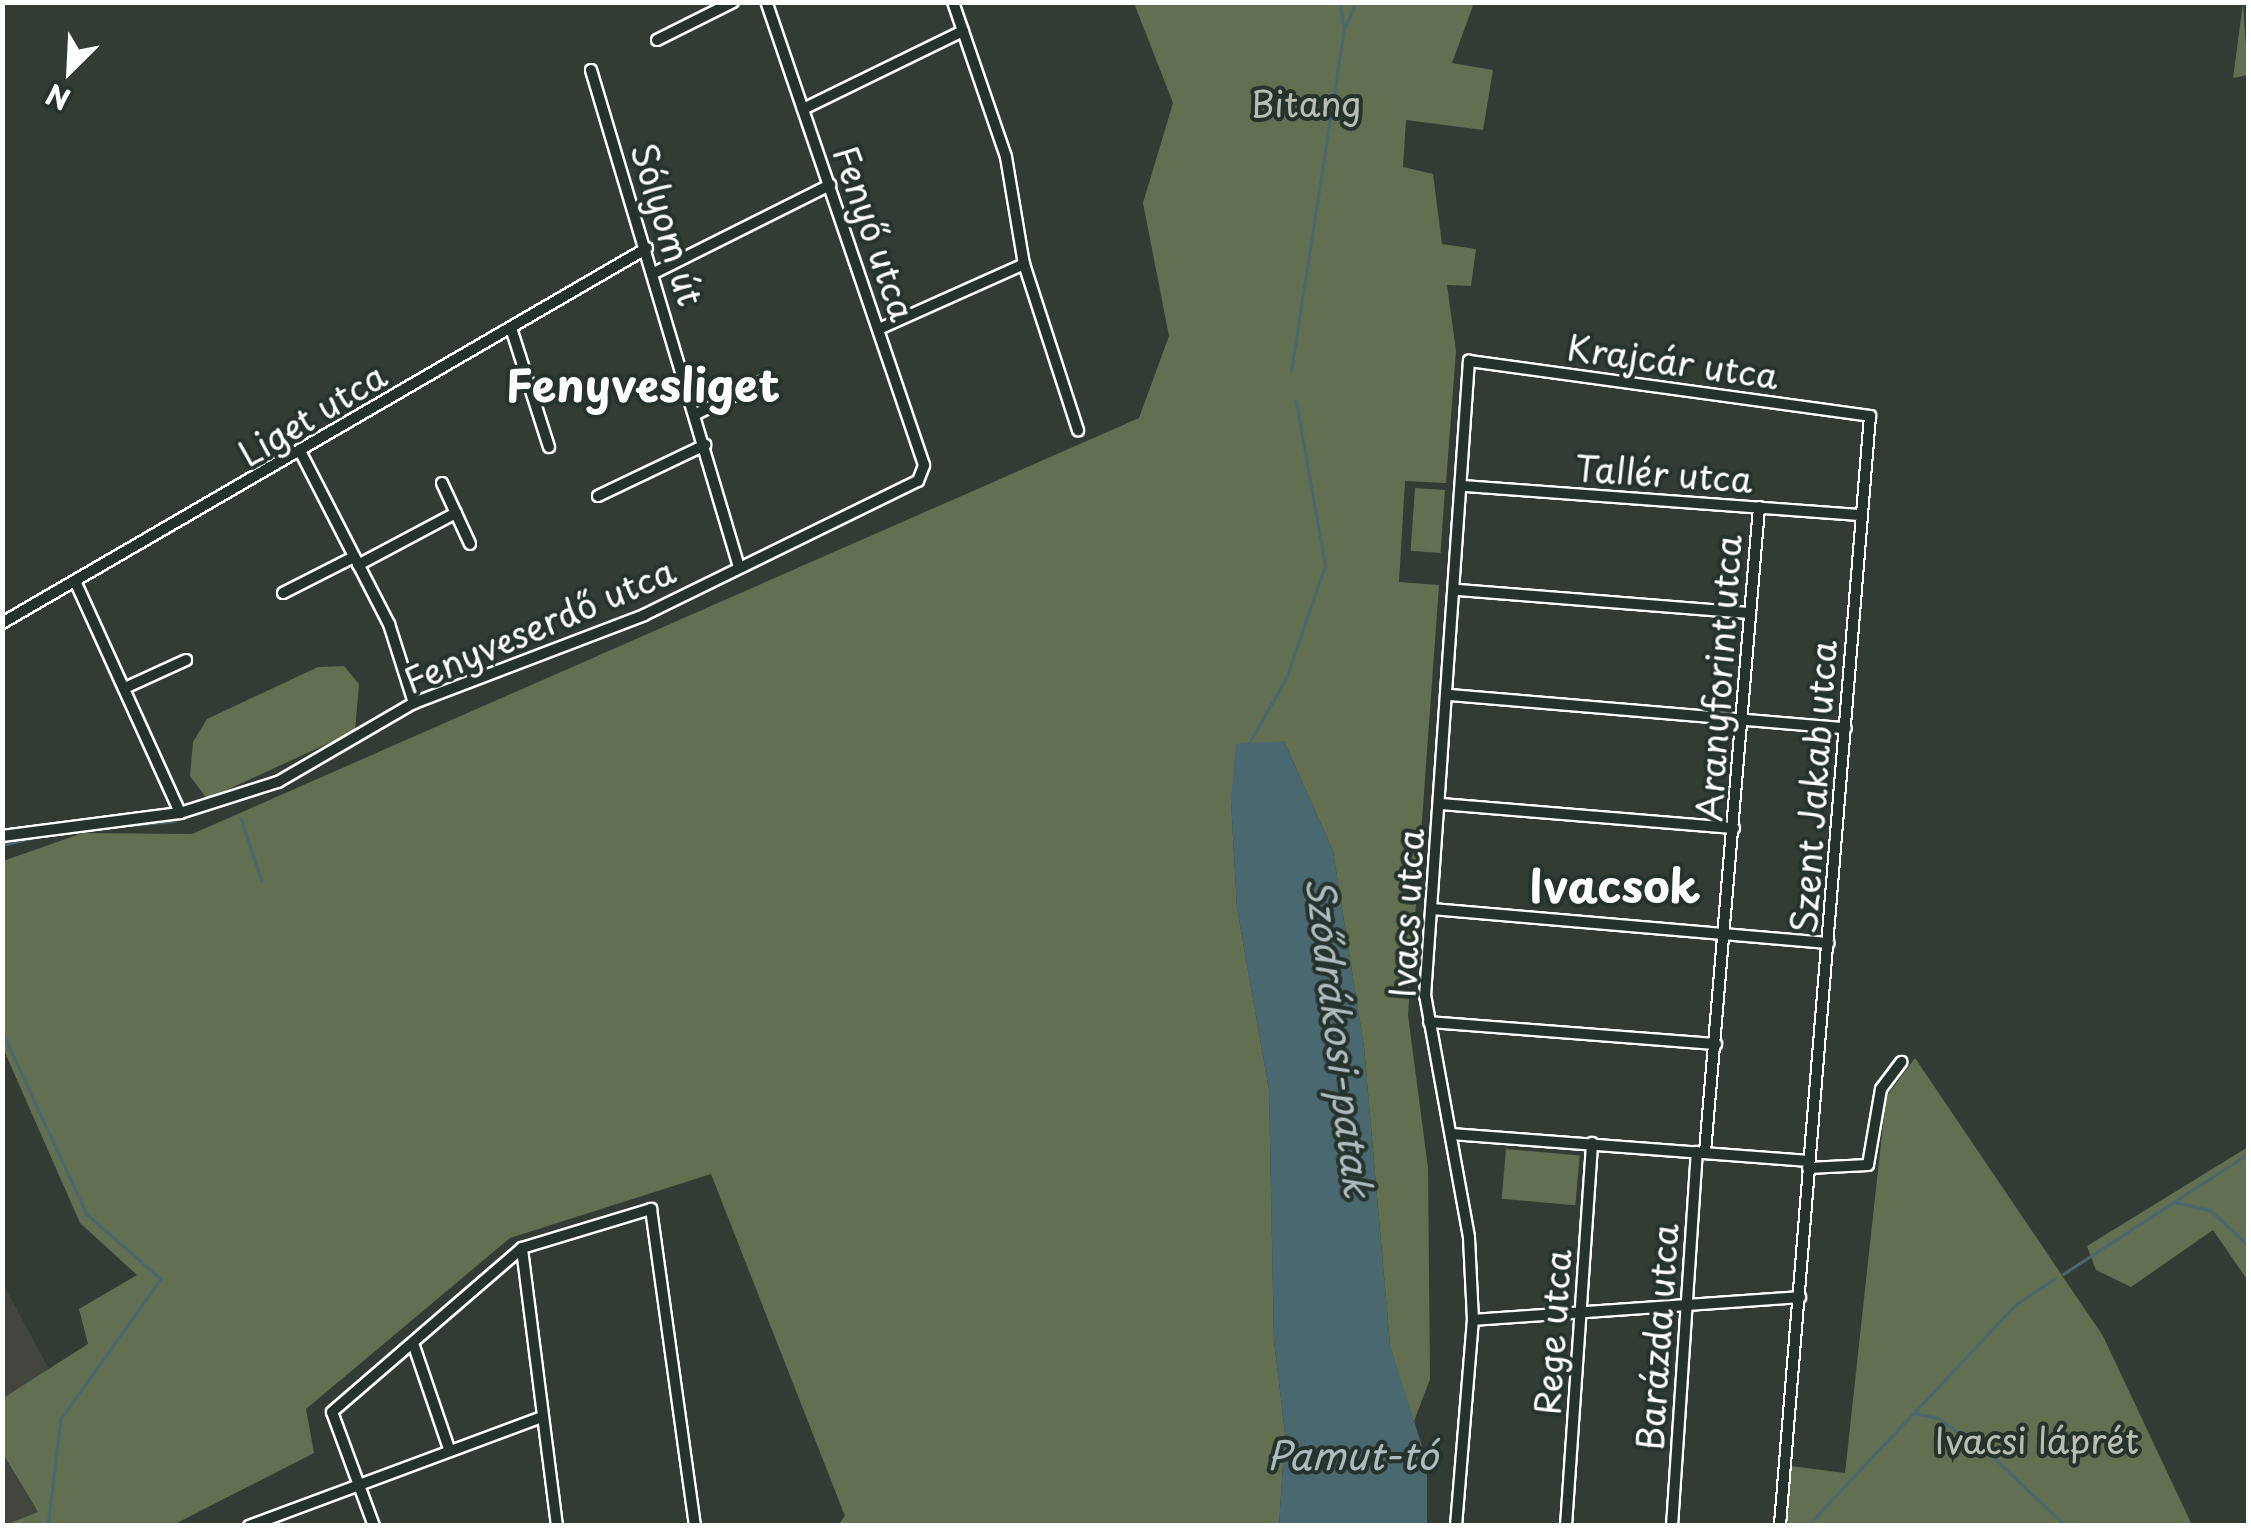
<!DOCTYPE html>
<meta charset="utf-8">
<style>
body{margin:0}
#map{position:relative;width:2251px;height:1528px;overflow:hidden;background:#333b35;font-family:"Playpen Sans",sans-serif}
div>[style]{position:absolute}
.built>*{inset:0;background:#43453e}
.green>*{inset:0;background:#627051;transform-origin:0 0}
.water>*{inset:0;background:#4a6870}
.stream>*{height:2.5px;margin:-1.25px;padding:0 1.25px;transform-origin:1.25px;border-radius:1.25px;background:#4a6870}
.roads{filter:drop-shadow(2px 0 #fff) drop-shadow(-2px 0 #fff) drop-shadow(0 2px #fff) drop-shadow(0 -2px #fff)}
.street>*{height:10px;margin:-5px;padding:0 5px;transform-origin:5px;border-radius:5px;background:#26332d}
span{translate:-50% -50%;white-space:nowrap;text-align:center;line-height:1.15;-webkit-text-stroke:8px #26332d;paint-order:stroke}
.park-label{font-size:35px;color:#b8bfb1}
.street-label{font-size:35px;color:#fff}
.water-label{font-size:38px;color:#aebbbf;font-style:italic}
.district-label{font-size:45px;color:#fff;font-weight:700}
.frame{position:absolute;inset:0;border:5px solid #fff;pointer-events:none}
.north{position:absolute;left:20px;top:20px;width:100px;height:100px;-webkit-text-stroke:8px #26332d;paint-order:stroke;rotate:204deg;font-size:28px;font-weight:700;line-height:40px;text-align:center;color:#fff}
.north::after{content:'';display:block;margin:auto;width:35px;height:45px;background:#fff;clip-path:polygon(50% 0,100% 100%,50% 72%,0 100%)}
</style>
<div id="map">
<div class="built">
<div style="clip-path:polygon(2px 1282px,49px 1369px,3px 1398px,2px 1398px)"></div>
<div style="clip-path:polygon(2px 1454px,38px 1513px,5px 1526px,2px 1525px)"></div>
</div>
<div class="green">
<div style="clip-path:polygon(1134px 3px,1474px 3px,1452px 63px,1493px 70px,1483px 130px,1406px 120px,1403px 167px,1433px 174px,1442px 244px,1476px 249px,1471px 286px,1447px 285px,1456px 351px,1446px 483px,1405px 481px,1399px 582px,1439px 585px,1408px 1015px,1428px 1168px,1430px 1379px,1413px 1424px,1390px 1345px,1364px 1047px,1333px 851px,1284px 741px,1231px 801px,1237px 908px,1269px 1090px,1274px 1340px,1285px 1433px,1279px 1525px,838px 1525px,845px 1516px,711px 1174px,510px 1238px,306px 1409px,314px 1453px,173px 1525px,5px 1525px,38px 1512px,3px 1454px,3px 1398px,88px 1344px,79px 1309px,137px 1275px,80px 1223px,3px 1048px,3px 861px,83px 833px,192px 834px,1139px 418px,1169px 336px,1143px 203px,1173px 103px)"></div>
<div style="clip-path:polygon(2243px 3px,2248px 75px,2233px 78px)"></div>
<div style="left:1415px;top:488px;width:30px;height:63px;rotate:4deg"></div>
<div style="clip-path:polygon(344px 666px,359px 684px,355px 731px,207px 799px,190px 776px,193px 742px,207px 719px,318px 667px)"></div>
<div style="clip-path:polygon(1915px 1058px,2103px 1336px,2192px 1525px,1786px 1525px,1790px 1466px,1845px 1473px,1886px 1097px)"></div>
<div style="clip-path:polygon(2248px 1147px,2248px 1281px,2213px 1230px,2131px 1287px,2096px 1270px,2087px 1246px)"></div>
<div style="left:1506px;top:1149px;width:74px;height:50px;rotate:5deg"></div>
</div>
<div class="water">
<div style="clip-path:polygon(1284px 741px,1333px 851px,1364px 1047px,1390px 1345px,1427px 1462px,1427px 1525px,1279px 1525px,1285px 1433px,1274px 1340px,1269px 1090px,1237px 908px,1231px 801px,1236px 744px)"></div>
</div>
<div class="stream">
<div style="left:1340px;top:2px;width:24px;rotate:81deg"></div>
<div style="left:1291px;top:371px;width:346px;rotate:-81.2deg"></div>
<div style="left:1344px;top:29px;width:30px;rotate:-66deg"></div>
<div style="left:1248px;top:745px;width:77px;rotate:-60.4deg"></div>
<div style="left:1286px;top:678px;width:119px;rotate:-70.8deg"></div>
<div style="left:1325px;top:566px;width:167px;rotate:-100deg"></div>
<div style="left:241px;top:818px;width:66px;rotate:71.6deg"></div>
<div style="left:99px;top:828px;width:76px;rotate:-5.3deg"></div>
<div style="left:2px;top:845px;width:31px;rotate:-13deg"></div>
<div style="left:2px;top:1031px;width:202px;rotate:65.1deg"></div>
<div style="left:87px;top:1214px;width:98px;rotate:41.3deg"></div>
<div style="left:161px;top:1279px;width:172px;rotate:125.5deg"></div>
<div style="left:61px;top:1419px;width:108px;rotate:96.9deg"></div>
<div style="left:2175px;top:1202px;width:36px;rotate:13deg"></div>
<div style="left:2210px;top:1210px;width:52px;rotate:42.6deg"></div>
<div style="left:2063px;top:1274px;width:221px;rotate:-33deg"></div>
<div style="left:1914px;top:1413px;width:25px;rotate:12deg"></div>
<div style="left:1938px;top:1418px;width:66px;rotate:35.1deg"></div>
<div style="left:1992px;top:1456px;width:102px;rotate:43.4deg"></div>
<div style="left:1807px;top:1526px;width:303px;rotate:-46.7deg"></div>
<div style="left:2015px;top:1305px;width:47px;rotate:-33.7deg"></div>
</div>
<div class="roads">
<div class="street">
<div style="left:953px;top:2px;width:164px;rotate:71.1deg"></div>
<div style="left:1006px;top:157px;width:109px;rotate:80.5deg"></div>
<div style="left:657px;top:40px;width:85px;rotate:-26.6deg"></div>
<div style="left:591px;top:70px;width:519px;rotate:73.42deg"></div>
<div style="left:803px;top:109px;width:178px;rotate:-26deg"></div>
<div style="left:656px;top:272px;width:195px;rotate:-26.6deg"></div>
<div style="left:511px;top:328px;width:125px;rotate:72.3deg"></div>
<div style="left:879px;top:329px;width:159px;rotate:-24.1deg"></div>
<div style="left:1024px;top:264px;width:175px;rotate:72deg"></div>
<div style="left:696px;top:414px;width:77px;rotate:-26.2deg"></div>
<div style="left:300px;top:451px;width:195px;rotate:62.8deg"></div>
<div style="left:389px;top:624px;width:83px;rotate:72.4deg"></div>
<div style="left:442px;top:483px;width:67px;rotate:65.3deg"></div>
<div style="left:1464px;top:486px;width:398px;rotate:4.2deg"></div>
<div style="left:598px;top:496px;width:119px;rotate:-25.5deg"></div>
<div style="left:358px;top:565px;width:111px;rotate:-28deg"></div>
<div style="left:75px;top:581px;width:255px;rotate:65.6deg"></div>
<div style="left:1457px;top:590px;width:294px;rotate:4.5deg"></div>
<div style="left:283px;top:593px;width:80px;rotate:-26.9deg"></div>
<div style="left:2px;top:623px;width:746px;rotate:-30.17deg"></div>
<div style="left:127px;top:687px;width:65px;rotate:-24.6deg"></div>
<div style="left:1449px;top:695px;width:398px;rotate:4.8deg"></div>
<div style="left:1440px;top:804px;width:295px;rotate:4.7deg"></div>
<div style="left:2px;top:836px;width:179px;rotate:-7.4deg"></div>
<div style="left:180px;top:813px;width:103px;rotate:-17.6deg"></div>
<div style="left:278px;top:782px;width:157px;rotate:-30.2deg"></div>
<div style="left:414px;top:703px;width:246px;rotate:-20.9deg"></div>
<div style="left:644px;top:615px;width:305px;rotate:-26.1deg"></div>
<div style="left:918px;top:481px;width:17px;rotate:-69deg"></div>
<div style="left:924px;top:465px;width:489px;rotate:-108.8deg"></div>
<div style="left:1431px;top:909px;width:399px;rotate:4.9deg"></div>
<div style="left:1429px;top:1022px;width:288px;rotate:4.4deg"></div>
<div style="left:1451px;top:1134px;width:359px;rotate:4.3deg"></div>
<div style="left:1705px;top:1152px;width:647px;rotate:-85.21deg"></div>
<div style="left:1808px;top:1168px;width:60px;rotate:-2.9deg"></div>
<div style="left:1868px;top:1165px;width:77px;rotate:-80.3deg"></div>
<div style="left:1881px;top:1089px;width:34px;rotate:-53deg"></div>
<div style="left:522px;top:1249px;width:279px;rotate:82.8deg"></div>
<div style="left:1473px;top:1320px;width:328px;rotate:-4deg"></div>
<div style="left:414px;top:1346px;width:109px;rotate:71.2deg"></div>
<div style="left:249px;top:1526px;width:313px;rotate:-20.4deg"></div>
<div style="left:374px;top:1526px;width:121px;rotate:-110.2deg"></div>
<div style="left:332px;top:1412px;width:251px;rotate:-40.8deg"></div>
<div style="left:522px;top:1248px;width:135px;rotate:-16.8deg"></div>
<div style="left:651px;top:1209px;width:320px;rotate:82.1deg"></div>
<div style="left:1456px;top:1526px;width:207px;rotate:-85.3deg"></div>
<div style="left:1473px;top:1320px;width:83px;rotate:-92.8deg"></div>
<div style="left:1469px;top:1237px;width:245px;rotate:-100.3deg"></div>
<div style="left:1425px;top:996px;width:637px;rotate:-86.04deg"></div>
<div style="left:1469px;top:361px;width:405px;rotate:7.8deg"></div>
<div style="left:1870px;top:416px;width:1114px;rotate:94.64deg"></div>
<div style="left:1566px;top:1526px;width:384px;rotate:-86.1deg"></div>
<div style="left:1672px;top:1526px;width:375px;rotate:-86.2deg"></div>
</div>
</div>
<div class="park-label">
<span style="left:1306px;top:103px">Bitang</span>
<span style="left:2037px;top:1440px">Ivacsi láprét</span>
</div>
<div class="street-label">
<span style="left:668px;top:224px;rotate:73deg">Sólyom út</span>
<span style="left:875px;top:233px;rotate:71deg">Fenyő utca</span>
<span style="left:1673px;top:361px;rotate:8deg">Krajcár utca</span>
<span style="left:312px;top:414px;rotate:-31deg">Liget utca</span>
<span style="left:1664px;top:473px;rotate:4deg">Tallér utca</span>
<span style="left:539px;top:625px;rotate:-23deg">Fenyveserdő utca</span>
<span style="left:1718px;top:678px;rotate:-86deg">Aranyforint utca</span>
<span style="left:1813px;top:787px;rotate:-86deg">Szent Jakab utca</span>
<span style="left:1406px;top:913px;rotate:-87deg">Ivacs utca</span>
<span style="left:1552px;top:1332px;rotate:-86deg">Rege utca</span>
<span style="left:1657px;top:1337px;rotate:-86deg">Barázda utca</span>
</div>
<div class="water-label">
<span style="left:1340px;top:1037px;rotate:83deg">Sződrákosi-patak</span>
<span style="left:1352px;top:1455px">Pamut-tó</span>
</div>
<div class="district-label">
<span style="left:643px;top:384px">Fenyvesliget</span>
<span style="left:1615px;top:885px">Ivacsok</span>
</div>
<div class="frame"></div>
<div class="north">N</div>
</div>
